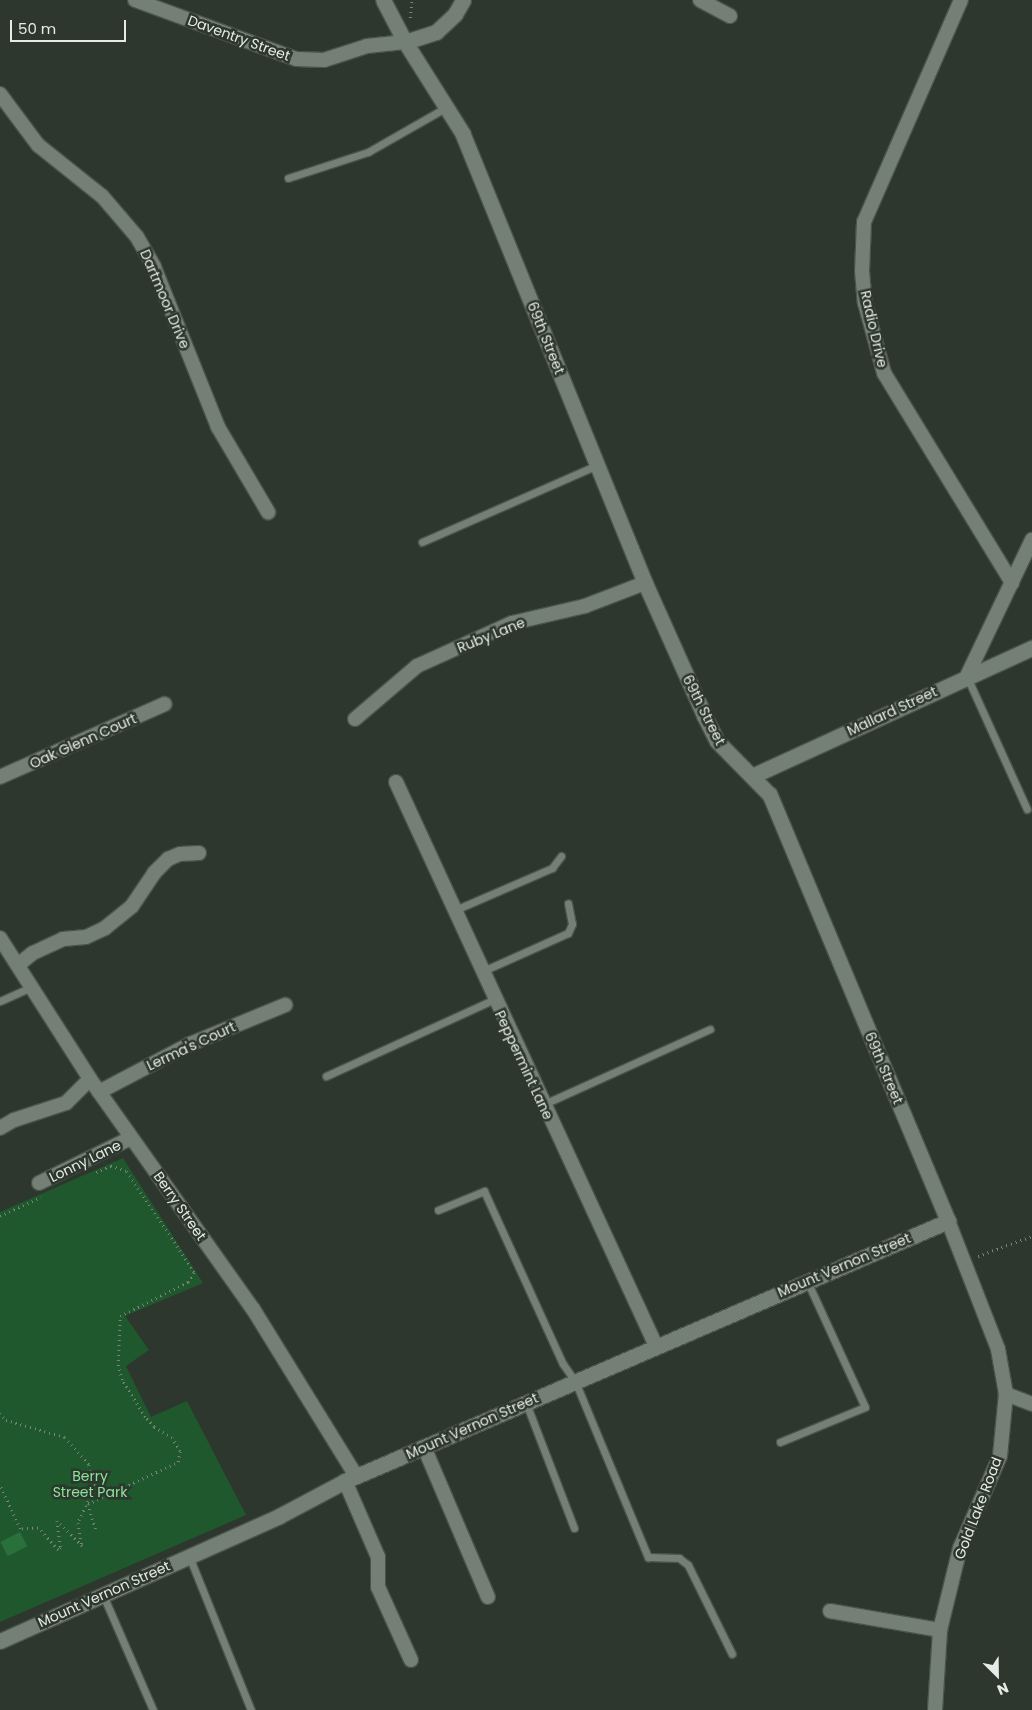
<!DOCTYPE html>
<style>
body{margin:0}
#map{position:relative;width:1032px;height:1710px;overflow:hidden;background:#2d372e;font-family:Poppins,sans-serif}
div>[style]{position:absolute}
.green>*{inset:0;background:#20582d}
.building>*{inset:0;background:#2a703a;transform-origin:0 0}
.path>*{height:2.5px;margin-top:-1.25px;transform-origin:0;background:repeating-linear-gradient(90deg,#7a827b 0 1px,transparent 0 5px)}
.roads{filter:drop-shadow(1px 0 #4b534c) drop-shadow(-1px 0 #4b534c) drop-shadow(0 1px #4b534c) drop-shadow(0 -1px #4b534c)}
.service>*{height:7px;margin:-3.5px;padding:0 3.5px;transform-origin:3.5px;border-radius:3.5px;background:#747f75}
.minor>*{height:14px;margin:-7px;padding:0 7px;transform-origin:7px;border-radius:7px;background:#747f75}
.tertiary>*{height:15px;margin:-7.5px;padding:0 7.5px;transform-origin:7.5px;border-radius:7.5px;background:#747f75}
span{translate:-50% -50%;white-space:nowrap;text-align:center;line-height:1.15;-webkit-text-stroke:5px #2d372e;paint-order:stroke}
.street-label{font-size:14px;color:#e5ebe6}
.park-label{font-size:14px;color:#89e699}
.north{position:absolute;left:972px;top:1650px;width:50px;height:50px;-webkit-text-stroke:4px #2d372e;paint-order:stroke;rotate:157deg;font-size:14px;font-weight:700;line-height:20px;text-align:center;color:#e5ebe6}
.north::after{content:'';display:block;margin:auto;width:18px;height:22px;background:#e5ebe6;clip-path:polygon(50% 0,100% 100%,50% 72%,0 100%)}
.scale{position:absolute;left:10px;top:20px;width:116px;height:22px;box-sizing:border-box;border:2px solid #e5ebe6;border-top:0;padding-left:6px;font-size:15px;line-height:18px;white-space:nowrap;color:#e5ebe6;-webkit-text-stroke:4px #2d372e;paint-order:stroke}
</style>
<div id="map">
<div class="green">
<div style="clip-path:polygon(123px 1158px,203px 1283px,125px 1316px,149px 1350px,126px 1366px,151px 1417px,187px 1401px,246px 1515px,0 1622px,0 1212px)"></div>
</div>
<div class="building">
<div style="left:20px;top:1532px;width:16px;height:22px;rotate:63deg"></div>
</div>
<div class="path">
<div style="left:410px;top:18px;width:18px;rotate:-84deg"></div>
<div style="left:0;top:1216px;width:45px;rotate:-24.9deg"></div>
<div style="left:978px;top:1256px;width:58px;rotate:-20.3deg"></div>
<div style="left:0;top:1413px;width:9px;rotate:49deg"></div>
<div style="left:6px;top:1420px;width:61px;rotate:16.1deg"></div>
<div style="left:65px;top:1437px;width:37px;rotate:49deg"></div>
<div style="left:89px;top:1465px;width:24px;rotate:75deg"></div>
<div style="left:95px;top:1488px;width:39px;rotate:116deg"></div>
<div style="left:78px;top:1523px;width:23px;rotate:80deg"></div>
<div style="left:82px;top:1546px;width:35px;rotate:-135deg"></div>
<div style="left:57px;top:1521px;width:27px;rotate:82deg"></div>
<div style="left:61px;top:1548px;width:4px;rotate:146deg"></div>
<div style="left:58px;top:1550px;width:30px;rotate:-132deg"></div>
<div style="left:38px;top:1528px;width:18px;rotate:177deg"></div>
<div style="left:20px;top:1529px;width:47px;rotate:-114.9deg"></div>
<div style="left:88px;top:1504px;width:99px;rotate:-25deg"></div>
<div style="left:178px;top:1462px;width:11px;rotate:-80deg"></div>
<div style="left:180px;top:1451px;width:15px;rotate:-122deg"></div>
<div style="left:172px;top:1438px;width:21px;rotate:-149deg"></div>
<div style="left:154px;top:1427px;width:13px;rotate:-132deg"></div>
<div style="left:145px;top:1417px;width:44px;rotate:-121.9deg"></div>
<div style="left:122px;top:1380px;width:15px;rotate:-106deg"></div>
<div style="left:118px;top:1366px;width:50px;rotate:-87.7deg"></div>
<div style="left:120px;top:1316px;width:76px;rotate:-26.6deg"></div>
<div style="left:188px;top:1282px;width:12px;rotate:-59deg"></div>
<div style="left:194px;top:1272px;width:122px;rotate:-124deg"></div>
<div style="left:126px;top:1171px;width:16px;rotate:-162deg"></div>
<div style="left:111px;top:1166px;width:17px;rotate:155deg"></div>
<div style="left:88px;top:1504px;width:27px;rotate:73deg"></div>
</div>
<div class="roads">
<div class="service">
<div style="left:288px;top:178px;width:84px;rotate:-18deg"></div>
<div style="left:368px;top:152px;width:91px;rotate:-29.7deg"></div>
<div style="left:422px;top:542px;width:191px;rotate:-23.7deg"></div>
<div style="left:967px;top:677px;width:145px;rotate:65.6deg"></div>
<div style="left:455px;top:910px;width:106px;rotate:-23.4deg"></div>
<div style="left:552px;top:868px;width:15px;rotate:-53deg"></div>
<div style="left:483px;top:971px;width:93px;rotate:-24.1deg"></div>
<div style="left:568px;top:933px;width:10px;rotate:-66deg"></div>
<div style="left:572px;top:924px;width:21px;rotate:-101deg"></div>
<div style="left:0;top:1001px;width:35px;rotate:-24deg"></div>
<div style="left:326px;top:1076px;width:186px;rotate:-24.5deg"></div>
<div style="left:544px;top:1104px;width:182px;rotate:-24.3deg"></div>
<div style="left:438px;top:1210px;width:50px;rotate:-22.4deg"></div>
<div style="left:484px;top:1191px;width:190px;rotate:65.5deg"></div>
<div style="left:563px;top:1364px;width:21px;rotate:55deg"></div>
<div style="left:575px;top:1381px;width:191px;rotate:67.5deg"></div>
<div style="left:648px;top:1557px;width:31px;rotate:2deg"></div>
<div style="left:679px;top:1558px;width:11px;rotate:38deg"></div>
<div style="left:688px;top:1565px;width:99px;rotate:63.7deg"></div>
<div style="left:526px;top:1403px;width:134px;rotate:69deg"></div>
<div style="left:780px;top:1442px;width:92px;rotate:-22.4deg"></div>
<div style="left:865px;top:1407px;width:139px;rotate:-114.7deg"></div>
<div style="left:189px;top:1556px;width:166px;rotate:68.1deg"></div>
<div style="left:103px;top:1595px;width:125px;rotate:66.5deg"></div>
</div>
<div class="minor">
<div style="left:135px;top:0;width:171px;rotate:20.1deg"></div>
<div style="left:296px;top:59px;width:28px;rotate:2deg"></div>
<div style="left:324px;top:60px;width:45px;rotate:-18deg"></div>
<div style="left:367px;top:46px;width:38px;rotate:-6deg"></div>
<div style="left:700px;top:0;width:34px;rotate:28deg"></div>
<div style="left:961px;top:0;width:242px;rotate:113.6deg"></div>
<div style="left:864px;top:222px;width:49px;rotate:92.3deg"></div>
<div style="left:862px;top:271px;width:32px;rotate:85deg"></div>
<div style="left:865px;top:303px;width:73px;rotate:74.8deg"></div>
<div style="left:884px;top:373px;width:246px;rotate:58.6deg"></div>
<div style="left:0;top:94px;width:64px;rotate:53.3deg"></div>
<div style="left:38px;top:145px;width:82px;rotate:38.6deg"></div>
<div style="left:102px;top:196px;width:54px;rotate:49.5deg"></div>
<div style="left:137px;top:237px;width:34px;rotate:60deg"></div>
<div style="left:154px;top:267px;width:172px;rotate:68.2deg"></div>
<div style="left:218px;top:427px;width:99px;rotate:59.5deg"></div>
<div style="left:967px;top:676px;width:151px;rotate:-64.5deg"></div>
<div style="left:355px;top:719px;width:82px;rotate:-40.5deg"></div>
<div style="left:417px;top:666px;width:104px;rotate:-24.4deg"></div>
<div style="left:512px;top:623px;width:75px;rotate:-13.1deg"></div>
<div style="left:585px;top:606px;width:64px;rotate:-21deg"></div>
<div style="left:0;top:777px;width:180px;rotate:-23.9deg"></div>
<div style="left:396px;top:782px;width:621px;rotate:65.25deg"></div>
<div style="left:0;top:938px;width:167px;rotate:57.4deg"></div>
<div style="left:90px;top:1079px;width:282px;rotate:54.7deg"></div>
<div style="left:253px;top:1309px;width:196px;rotate:58.3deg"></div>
<div style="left:18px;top:965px;width:19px;rotate:-39deg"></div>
<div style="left:33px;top:953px;width:33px;rotate:-25deg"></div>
<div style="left:63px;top:939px;width:23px;rotate:-5deg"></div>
<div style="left:86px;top:937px;width:21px;rotate:-25deg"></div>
<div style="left:105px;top:928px;width:35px;rotate:-39deg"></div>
<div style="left:132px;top:906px;width:40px;rotate:-56deg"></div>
<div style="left:154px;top:873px;width:20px;rotate:-45deg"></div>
<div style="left:168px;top:859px;width:13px;rotate:-23deg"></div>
<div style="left:180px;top:854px;width:19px;rotate:-3deg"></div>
<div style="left:99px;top:1092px;width:103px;rotate:-27.8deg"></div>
<div style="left:190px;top:1044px;width:103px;rotate:-22.3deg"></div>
<div style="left:0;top:1128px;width:16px;rotate:-30deg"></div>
<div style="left:14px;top:1120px;width:55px;rotate:-18.1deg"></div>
<div style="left:66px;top:1103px;width:34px;rotate:-45deg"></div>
<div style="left:39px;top:1183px;width:102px;rotate:-26.1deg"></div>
<div style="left:1006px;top:1394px;width:28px;rotate:21deg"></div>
<div style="left:424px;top:1447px;width:163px;rotate:66.9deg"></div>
<div style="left:345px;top:1481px;width:83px;rotate:66.5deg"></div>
<div style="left:378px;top:1557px;width:30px;rotate:90deg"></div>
<div style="left:378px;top:1587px;width:80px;rotate:65.7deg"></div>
<div style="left:830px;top:1611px;width:112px;rotate:9.8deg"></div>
<div style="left:935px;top:1710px;width:80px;rotate:-86.4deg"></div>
<div style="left:940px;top:1630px;width:84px;rotate:-76.3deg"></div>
<div style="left:960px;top:1548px;width:100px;rotate:-66.5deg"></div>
<div style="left:1000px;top:1456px;width:62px;rotate:-84.5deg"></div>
<div style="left:1006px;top:1394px;width:46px;rotate:-100.1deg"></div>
<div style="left:998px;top:1349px;width:137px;rotate:-111.3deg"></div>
</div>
<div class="tertiary">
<div style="left:405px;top:42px;width:33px;rotate:-18deg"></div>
<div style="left:436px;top:32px;width:26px;rotate:-43deg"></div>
<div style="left:455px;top:14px;width:16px;rotate:-60deg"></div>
<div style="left:752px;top:776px;width:308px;rotate:-24.6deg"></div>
<div style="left:0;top:1641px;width:306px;rotate:-24.1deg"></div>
<div style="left:279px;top:1516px;width:75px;rotate:-27.9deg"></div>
<div style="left:345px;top:1481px;width:657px;rotate:-23.32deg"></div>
<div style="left:948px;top:1221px;width:463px;rotate:-112.7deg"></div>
<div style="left:769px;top:794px;width:74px;rotate:-134.5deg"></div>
<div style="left:717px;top:741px;width:29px;rotate:-117deg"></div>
<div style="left:704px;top:715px;width:145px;rotate:-114.1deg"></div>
<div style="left:645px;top:583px;width:484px;rotate:-112.1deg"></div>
<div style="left:463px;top:134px;width:109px;rotate:-122.2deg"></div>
<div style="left:405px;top:42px;width:47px;rotate:-117.6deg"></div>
</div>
</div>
<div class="street-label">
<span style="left:239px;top:38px;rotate:20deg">Daventry Street</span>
<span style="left:165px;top:299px;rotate:67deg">Dartmoor Drive</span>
<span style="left:874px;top:329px;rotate:77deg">Radio Drive</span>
<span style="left:546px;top:338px;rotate:68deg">69th Street</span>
<span style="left:491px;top:635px;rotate:-22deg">Ruby Lane</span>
<span style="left:704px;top:710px;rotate:63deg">69th Street</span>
<span style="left:892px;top:711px;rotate:-25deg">Mallard Street</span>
<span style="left:83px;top:741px;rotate:-24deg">Oak Glenn Court</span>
<span style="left:191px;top:1046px;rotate:-25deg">Lerma's Court</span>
<span style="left:524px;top:1065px;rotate:65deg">Peppermint Lane</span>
<span style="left:884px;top:1068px;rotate:67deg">69th Street</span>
<span style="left:85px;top:1161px;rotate:-26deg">Lonny Lane</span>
<span style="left:180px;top:1206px;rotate:55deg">Berry Street</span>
<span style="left:844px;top:1265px;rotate:-23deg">Mount Vernon Street</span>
<span style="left:472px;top:1426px;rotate:-24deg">Mount Vernon Street</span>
<span style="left:978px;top:1508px;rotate:-69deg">Gold Lake Road</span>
<span style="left:104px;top:1594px;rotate:-24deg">Mount Vernon Street</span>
</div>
<div class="park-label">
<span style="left:90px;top:1484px">Berry<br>Street Park</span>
</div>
<div class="north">N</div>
<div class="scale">50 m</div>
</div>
